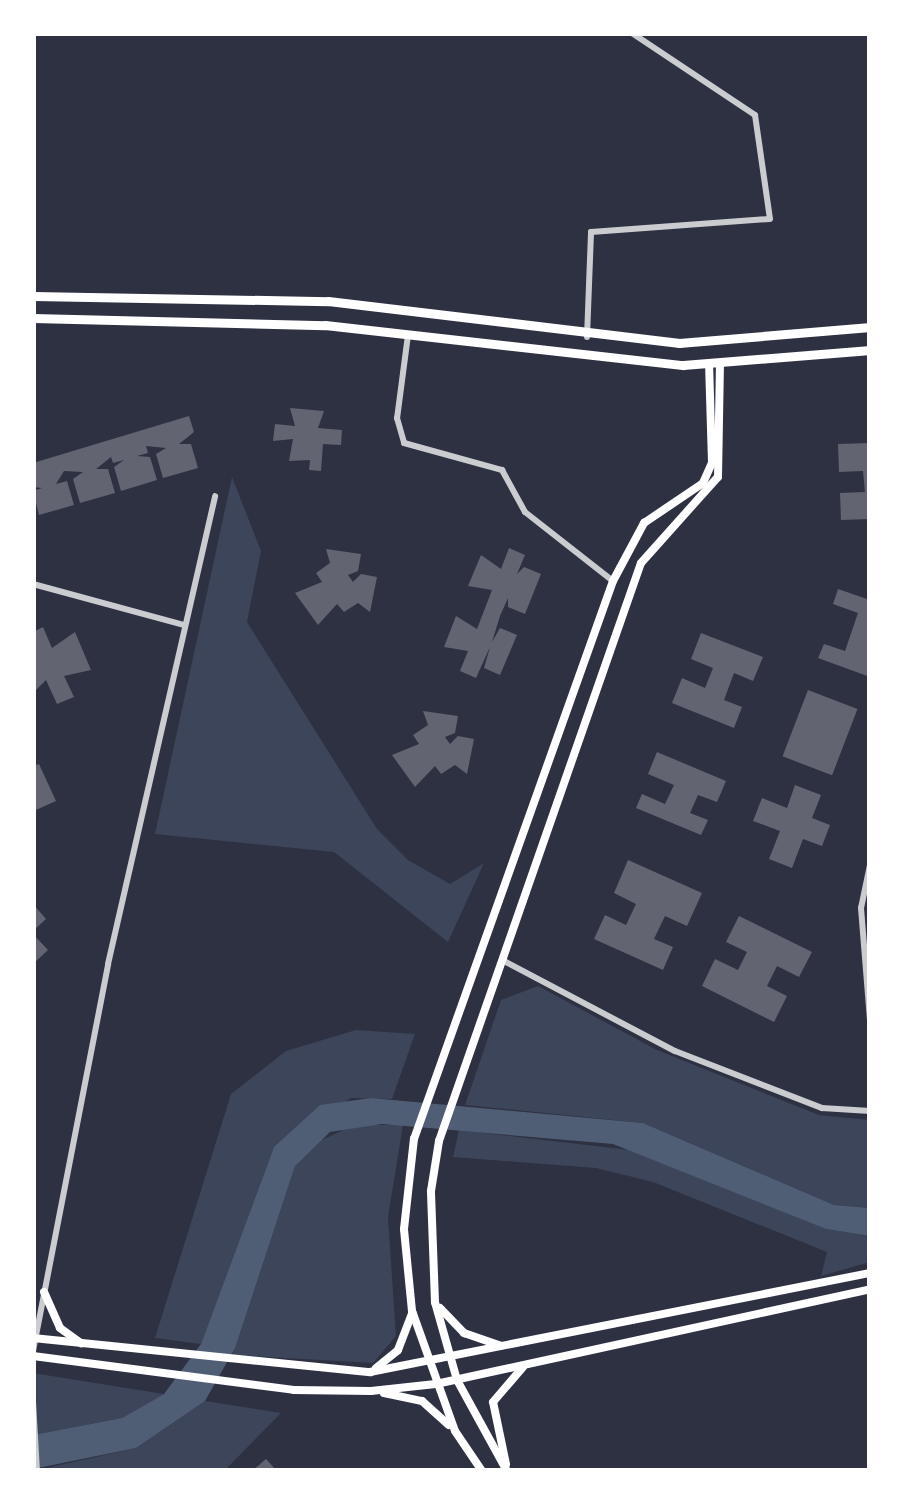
<!DOCTYPE html>
<style>
body{margin:0}
#map{position:relative;width:903px;height:1504px;overflow:hidden;background:#2d3142;font-family:Montserrat,sans-serif}
div>[style]{position:absolute}
.green>*{inset:0;background:#3c4559}
.water>*{inset:0;background:#4f5d75}
.building>*{inset:0;background:#626471;transform-origin:0 0}
.minor>*{height:6px;margin:-3px;padding:0 3px;transform-origin:3px;border-radius:3px;background:#caccd0}
.secondary>*{height:8px;margin:-4px;padding:0 4px;transform-origin:4px;border-radius:4px;background:#fff}
.primary>*{height:9px;margin:-4.5px;padding:0 4.5px;transform-origin:4.5px;border-radius:4.5px;background:#fff}
span{translate:-50% -50%;white-space:nowrap;text-align:center;line-height:1.15;-webkit-text-stroke:12px #fff;paint-order:stroke}
.frame{position:absolute;inset:0;border:36px solid #fff;pointer-events:none}
</style>
<div id="map">
<div class="green">
<div style="clip-path:polygon(232px 477px,261px 551px,247px 622px,377px 829px,408px 860px,450px 884px,484px 863px,448px 942px,334px 852px,155px 834px)"></div>
<div style="clip-path:polygon(538px 986px,657px 1050px,819px 1115px,870px 1120px,870px 1208px,834px 1205px,643px 1123px,465px 1105px,501px 1000px)"></div>
<div style="clip-path:polygon(356px 1030px,415px 1034px,392px 1099px,351px 1098px,274px 1147px,201px 1344px,155px 1338px,231px 1094px,286px 1051px)"></div>
<div style="clip-path:polygon(354px 1125px,403px 1125px,388px 1217px,396px 1336px,373px 1363px,232px 1355px,295px 1166px,311px 1145px)"></div>
<div style="clip-path:polygon(459px 1130px,638px 1151px,826px 1229px,870px 1236px,870px 1262px,821px 1276px,827px 1252px,653px 1182px,596px 1168px,453px 1157px)"></div>
<div style="clip-path:polygon(33px 1373px,164px 1394px,122px 1418px,33px 1435px)"></div>
<div style="clip-path:polygon(205px 1401px,281px 1413px,224px 1471px,33px 1471px,136px 1448px)"></div>
</div>
<div class="water">
<div style="clip-path:polygon(371px 1098px,643px 1123px,834px 1205px,870px 1208px,870px 1236px,826px 1229px,613px 1144px,382px 1124px,330px 1132px,295px 1166px,235px 1348px,205px 1401px,136px 1448px,33px 1469px,33px 1435px,122px 1418px,164px 1394px,201px 1344px,274px 1147px,320px 1105px)"></div>
</div>
<div class="building">
<div style="clip-path:polygon(290px 408px,324px 411px,318px 428px,342px 430px,341px 445px,323px 444px,321px 471px,309px 470px,310px 460px,289px 461px,293px 439px,273px 441px,275px 424px,295px 426px)"></div>
<div style="clip-path:polygon(189px 416px,194px 432px,179px 444px,191px 444px,198px 468px,163px 478px,156px 454px,166px 448px,146px 446px,148px 453px,137px 456px,150px 457px,157px 480px,121px 491px,114px 467px,124px 460px,113px 463px,111px 457px,96px 469px,108px 469px,115px 493px,80px 503px,73px 479px,83px 472px,64px 471px,56px 484px,67px 481px,74px 505px,39px 515px,33px 491px,42px 488px,33px 487px,33px 463px)"></div>
<div style="clip-path:polygon(870px 443px,870px 519px,841px 520px,840px 493px,865px 492px,863px 471px,839px 472px,838px 444px)"></div>
<div style="clip-path:polygon(509px 548px,525px 555px,517px 574px,524px 567px,541px 574px,525px 614px,508px 607px,508px 598px,500px 616px,492px 642px,500px 628px,517px 635px,500px 675px,484px 668px,490px 647px,476px 678px,460px 671px,468px 651px,444px 647px,456px 616px,477px 629px,492px 590px,468px 586px,481px 555px,501px 569px)"></div>
<div style="clip-path:polygon(326px 549px,361px 554px,358px 571px,348px 575px,353px 582px,361px 574px,377px 577px,370px 612px,358px 603px,344px 612px,337px 604px,318px 625px,295px 593px,322px 582px,316px 573px,330px 563px)"></div>
<div style="clip-path:polygon(838px 589px,870px 600px,870px 677px,818px 658px,824px 644px,845px 651px,858px 613px,833px 604px)"></div>
<div style="clip-path:polygon(43px 627px,52px 648px,75px 632px,91px 670px,64px 676px,74px 697px,57px 704px,46px 680px,33px 693px,33px 632px)"></div>
<div style="clip-path:polygon(701px 633px,763px 657px,753px 681px,734px 673px,724px 700px,742px 707px,734px 728px,672px 703px,682px 678px,705px 688px,713px 668px,691px 659px)"></div>
<div style="left:808px;top:690px;width:53px;height:71px;rotate:21deg"></div>
<div style="clip-path:polygon(423px 711px,458px 716px,455px 733px,445px 737px,450px 744px,458px 736px,474px 739px,467px 774px,455px 765px,441px 774px,435px 766px,415px 787px,392px 755px,419px 744px,413px 735px,428px 725px)"></div>
<div style="clip-path:polygon(657px 752px,726px 781px,717px 802px,698px 795px,690px 813px,708px 820px,701px 835px,636px 808px,642px 794px,665px 804px,674px 785px,648px 774px)"></div>
<div style="clip-path:polygon(39px 764px,56px 801px,36px 810px,33px 766px)"></div>
<div style="clip-path:polygon(795px 785px,821px 795px,812px 818px,830px 825px,822px 846px,803px 839px,792px 868px,769px 859px,780px 831px,753px 821px,762px 798px,787px 808px)"></div>
<div style="clip-path:polygon(628px 860px,702px 893px,687px 926px,665px 916px,654px 939px,673px 947px,663px 970px,594px 939px,605px 915px,626px 925px,636px 904px,614px 893px)"></div>
<div style="clip-path:polygon(33px 904px,46px 919px,33px 931px)"></div>
<div style="clip-path:polygon(739px 916px,812px 952px,799px 977px,777px 966px,767px 986px,787px 996px,774px 1022px,702px 986px,715px 959px,738px 970px,747px 952px,726px 942px)"></div>
<div style="clip-path:polygon(33px 934px,48px 950px,33px 964px)"></div>
<div style="clip-path:polygon(266px 1459px,277px 1471px,252px 1471px)"></div>
</div>
<div class="minor">
<div style="left:408px;top:335px;width:84px;rotate:97.5deg"></div>
<div style="left:397px;top:418px;width:26px;rotate:74deg"></div>
<div style="left:404px;top:443px;width:102px;rotate:15.4deg"></div>
<div style="left:502px;top:470px;width:48px;rotate:61.3deg"></div>
<div style="left:525px;top:512px;width:112px;rotate:38.1deg"></div>
<div style="left:587px;top:337px;width:105px;rotate:-87.8deg"></div>
<div style="left:591px;top:232px;width:179px;rotate:-4.2deg"></div>
<div style="left:770px;top:219px;width:105px;rotate:-98.2deg"></div>
<div style="left:755px;top:115px;width:148px;rotate:-146.3deg"></div>
<div style="left:33px;top:584px;width:156px;rotate:15.2deg"></div>
<div style="left:870px;top:865px;width:44px;rotate:101.8deg"></div>
<div style="left:861px;top:908px;width:111px;rotate:85.4deg"></div>
<div style="left:504px;top:961px;width:193px;rotate:27.8deg"></div>
<div style="left:675px;top:1051px;width:158px;rotate:21.2deg"></div>
<div style="left:822px;top:1108px;width:48px;rotate:3.6deg"></div>
<div style="left:33px;top:1351px;width:394px;rotate:-79deg"></div>
<div style="left:108px;top:964px;width:480px;rotate:-77.1deg"></div>
<div style="left:33px;top:1402px;width:69px;rotate:86.7deg"></div>
</div>
<div class="secondary">
<div style="left:44px;top:1292px;width:39px;rotate:66deg"></div>
<div style="left:60px;top:1328px;width:26px;rotate:36deg"></div>
<div style="left:440px;top:1308px;width:35px;rotate:46deg"></div>
<div style="left:464px;top:1333px;width:39px;rotate:19deg"></div>
<div style="left:33px;top:1338px;width:339px;rotate:5.8deg"></div>
<div style="left:370px;top:1372px;width:510px;rotate:-11.2deg"></div>
<div style="left:33px;top:1356px;width:263px;rotate:7.4deg"></div>
<div style="left:294px;top:1390px;width:77px;rotate:0.7deg"></div>
<div style="left:371px;top:1391px;width:65px;rotate:-6.1deg"></div>
<div style="left:436px;top:1384px;width:444px;rotate:-12.3deg"></div>
<div style="left:376px;top:1368px;width:28px;rotate:-39deg"></div>
<div style="left:398px;top:1350px;width:40px;rotate:-69deg"></div>
<div style="left:384px;top:1393px;width:39px;rotate:12deg"></div>
<div style="left:422px;top:1401px;width:36px;rotate:42deg"></div>
<div style="left:506px;top:1464px;width:63px;rotate:-101.8deg"></div>
<div style="left:493px;top:1402px;width:46px;rotate:-49.4deg"></div>
<div style="left:482px;top:1471px;width:48px;rotate:-124deg"></div>
<div style="left:455px;top:1431px;width:127px;rotate:-109.7deg"></div>
<div style="left:412px;top:1311px;width:82px;rotate:-95.6deg"></div>
<div style="left:404px;top:1229px;width:91px;rotate:-83.7deg"></div>
<div style="left:414px;top:1139px;width:592px;rotate:-70.37deg"></div>
<div style="left:613px;top:581px;width:66px;rotate:-61.9deg"></div>
<div style="left:644px;top:523px;width:71px;rotate:-34.1deg"></div>
<div style="left:703px;top:483px;width:22px;rotate:-66deg"></div>
<div style="left:712px;top:463px;width:99px;rotate:-91.7deg"></div>
<div style="left:507px;top:1471px;width:104px;rotate:-118.8deg"></div>
<div style="left:457px;top:1380px;width:81px;rotate:-105.8deg"></div>
<div style="left:435px;top:1302px;width:111px;rotate:-92.1deg"></div>
<div style="left:431px;top:1191px;width:51px;rotate:-80.9deg"></div>
<div style="left:439px;top:1141px;width:612px;rotate:-70.74deg"></div>
<div style="left:641px;top:563px;width:115px;rotate:-48.2deg"></div>
<div style="left:718px;top:477px;width:113px;rotate:-89deg"></div>
</div>
<div class="primary">
<div style="left:33px;top:296px;width:295px;rotate:1deg"></div>
<div style="left:328px;top:301px;width:354px;rotate:6.8deg"></div>
<div style="left:679px;top:343px;width:192px;rotate:-4.8deg"></div>
<div style="left:33px;top:318px;width:292px;rotate:1.4deg"></div>
<div style="left:325px;top:325px;width:360px;rotate:6.4deg"></div>
<div style="left:683px;top:365px;width:188px;rotate:-4.6deg"></div>
</div>
<div class="frame"></div>
</div>
